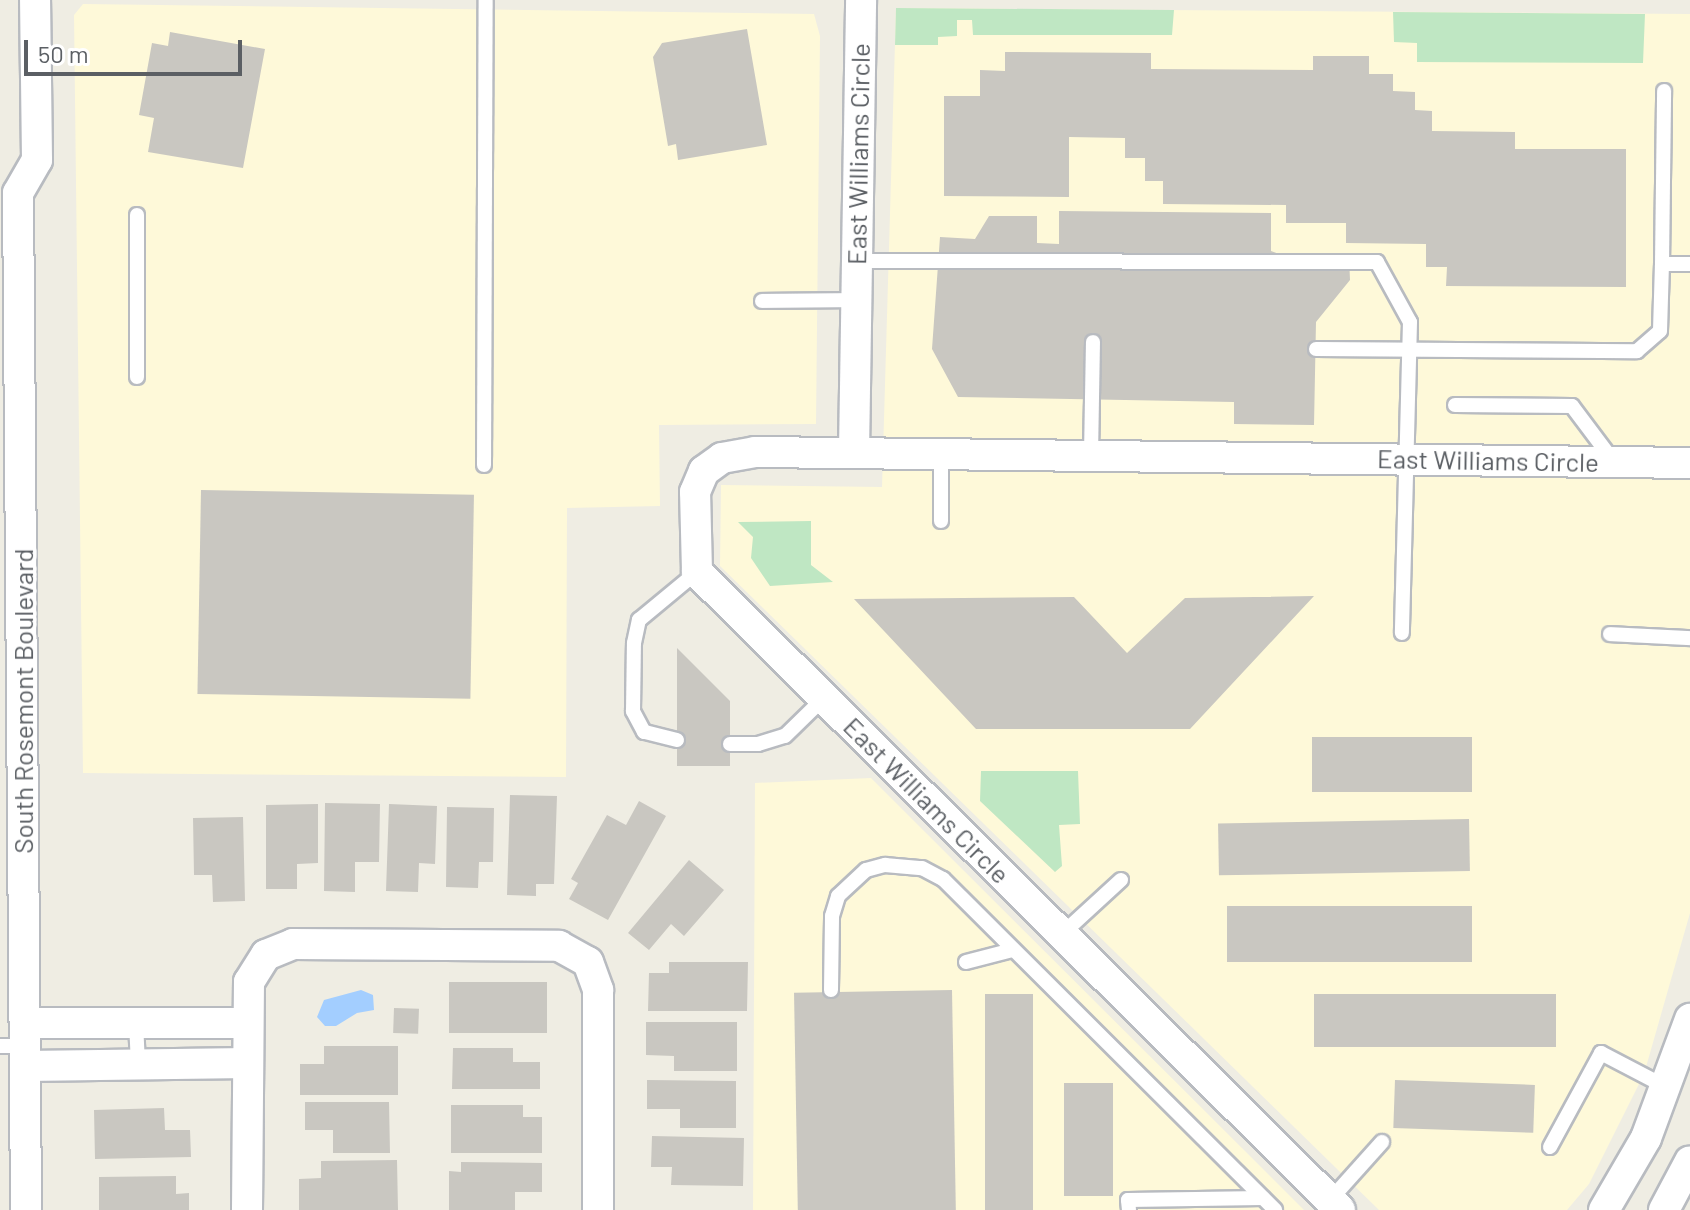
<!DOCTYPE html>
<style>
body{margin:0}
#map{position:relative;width:1690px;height:1210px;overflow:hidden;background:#efede3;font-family:Barlow,sans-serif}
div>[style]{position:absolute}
.commercial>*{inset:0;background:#fef9d9}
.green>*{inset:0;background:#bfe7c3}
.water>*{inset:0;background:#a3ceff}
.building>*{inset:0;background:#c9c7c1;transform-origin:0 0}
.roads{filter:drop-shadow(2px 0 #b8bbc0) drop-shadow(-2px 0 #b8bbc0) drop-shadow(0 2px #b8bbc0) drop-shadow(0 -2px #b8bbc0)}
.lane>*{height:14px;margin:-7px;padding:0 7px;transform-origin:7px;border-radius:7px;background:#fff}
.street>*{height:30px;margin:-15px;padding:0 15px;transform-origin:15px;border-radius:15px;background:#fff}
span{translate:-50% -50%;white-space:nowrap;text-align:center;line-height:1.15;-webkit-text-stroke:7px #fff;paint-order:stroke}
.street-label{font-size:26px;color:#5b5f64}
.scale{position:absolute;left:24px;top:40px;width:218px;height:36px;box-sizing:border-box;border:4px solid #5b5f64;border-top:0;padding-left:10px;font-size:24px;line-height:28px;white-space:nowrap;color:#5b5f64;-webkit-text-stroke:6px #fff;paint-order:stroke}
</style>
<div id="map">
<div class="commercial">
<div style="clip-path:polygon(83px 4px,814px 14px,820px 36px,816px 424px,659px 425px,660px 506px,567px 508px,566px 777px,83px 773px,74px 15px)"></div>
<div style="clip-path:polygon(896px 8px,1690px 14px,1690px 913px,1644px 1074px,1589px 1184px,1567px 1210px,1379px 1210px,720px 566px,721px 485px,882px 487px)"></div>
<div style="clip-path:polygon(871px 778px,1304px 1210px,753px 1210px,755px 783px)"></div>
</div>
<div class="green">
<div style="clip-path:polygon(896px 8px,1174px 10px,1172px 35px,973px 35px,972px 20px,957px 20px,957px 36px,938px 37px,938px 45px,895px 45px)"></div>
<div style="clip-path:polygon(1393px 12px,1645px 14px,1643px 63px,1417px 62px,1417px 43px,1394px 42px)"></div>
<div style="clip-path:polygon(811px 521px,811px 565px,833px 582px,770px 586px,751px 558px,753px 537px,738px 522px)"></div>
<div style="clip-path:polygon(981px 771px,1078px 771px,1080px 824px,1059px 825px,1062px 866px,1055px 872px,980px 801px)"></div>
</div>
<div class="water">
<div style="clip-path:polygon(361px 990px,373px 995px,374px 1010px,357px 1013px,336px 1026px,325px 1026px,317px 1017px,324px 1000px)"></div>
</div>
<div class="building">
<div style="clip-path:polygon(747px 29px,767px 145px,678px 160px,676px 144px,668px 146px,653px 57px,662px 43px)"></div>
<div style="clip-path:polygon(170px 32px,265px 49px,243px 168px,148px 152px,154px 118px,139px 115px,152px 43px,168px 46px)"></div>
<div style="clip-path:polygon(1005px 52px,1151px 53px,1151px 69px,1313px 70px,1313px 56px,1369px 56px,1369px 74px,1393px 74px,1393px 91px,1415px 92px,1415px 110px,1432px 111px,1432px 131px,1515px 132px,1515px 149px,1626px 149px,1626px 287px,1446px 286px,1447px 267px,1426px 267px,1426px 244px,1346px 243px,1346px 223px,1286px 223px,1286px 205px,1163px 204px,1163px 181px,1145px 181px,1145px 158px,1125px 158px,1125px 138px,1069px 137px,1069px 197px,944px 196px,944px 96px,980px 96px,980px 70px,1005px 71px)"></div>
<div style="clip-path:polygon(1059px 211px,1271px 213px,1271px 251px,1290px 258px,1349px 256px,1350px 280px,1316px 322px,1314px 425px,1234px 424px,1234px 402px,958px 397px,932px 349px,940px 237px,975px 239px,989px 216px,1037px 216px,1037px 243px,1059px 244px)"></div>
<div style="left:201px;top:490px;width:273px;height:204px;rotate:1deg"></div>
<div style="clip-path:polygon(1314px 596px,1190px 729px,976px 729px,854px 599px,1074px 597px,1127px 653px,1185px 598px)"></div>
<div style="clip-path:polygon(677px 648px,730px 701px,730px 766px,677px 766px)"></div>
<div style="left:1312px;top:737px;width:160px;height:55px"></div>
<div style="clip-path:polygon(510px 795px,557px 796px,554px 884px,536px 884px,536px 896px,507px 895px)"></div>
<div style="clip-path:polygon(639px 801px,666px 816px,608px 920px,569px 899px,578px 883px,571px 879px,607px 815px,626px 825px)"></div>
<div style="clip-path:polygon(325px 803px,380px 804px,379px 862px,355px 862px,355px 892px,324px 891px)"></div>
<div style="clip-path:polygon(318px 804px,318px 863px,297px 864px,297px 889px,266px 889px,266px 805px)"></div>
<div style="clip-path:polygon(389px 804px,437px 806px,435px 864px,419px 863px,418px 892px,386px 891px)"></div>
<div style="clip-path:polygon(447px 807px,494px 808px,493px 862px,479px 862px,478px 888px,446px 887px)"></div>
<div style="clip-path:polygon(243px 817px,245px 901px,213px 902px,212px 875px,194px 875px,193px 818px)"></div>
<div style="left:1469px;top:819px;width:52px;height:251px;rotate:89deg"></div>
<div style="clip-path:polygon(689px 860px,724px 890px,684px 936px,671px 924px,649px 950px,628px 933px)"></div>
<div style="left:1227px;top:906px;width:245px;height:56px"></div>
<div style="clip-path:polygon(669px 962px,748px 962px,747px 1011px,648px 1011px,649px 973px,669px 973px)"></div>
<div style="left:547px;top:982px;width:51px;height:98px;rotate:90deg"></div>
<div style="left:952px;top:990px;width:220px;height:158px;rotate:89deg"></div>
<div style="left:985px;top:994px;width:48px;height:216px"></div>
<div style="left:1314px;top:994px;width:242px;height:53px"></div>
<div style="left:394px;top:1008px;width:25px;height:25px;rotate:2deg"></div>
<div style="clip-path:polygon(646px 1022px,737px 1022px,737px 1071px,674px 1071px,674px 1056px,646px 1055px)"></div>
<div style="clip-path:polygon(324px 1046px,398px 1046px,398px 1095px,300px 1095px,300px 1064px,324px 1064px)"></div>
<div style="clip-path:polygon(453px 1048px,513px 1048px,513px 1062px,540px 1062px,540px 1089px,452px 1089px)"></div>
<div style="clip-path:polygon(647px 1080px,736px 1081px,736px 1128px,680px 1128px,680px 1109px,647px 1109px)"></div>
<div style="left:1395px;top:1080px;width:140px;height:48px;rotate:2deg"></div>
<div style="left:1064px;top:1083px;width:49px;height:113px"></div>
<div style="clip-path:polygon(305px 1102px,389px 1102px,390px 1153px,333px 1153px,333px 1130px,305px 1130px)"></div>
<div style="clip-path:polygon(451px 1105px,523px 1105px,523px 1117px,542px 1117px,542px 1153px,451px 1153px)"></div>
<div style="clip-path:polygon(164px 1108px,165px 1130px,190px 1130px,191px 1157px,95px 1159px,94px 1110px)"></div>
<div style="clip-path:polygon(652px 1136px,744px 1138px,743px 1186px,671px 1185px,672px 1167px,651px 1167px)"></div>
<div style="clip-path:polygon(397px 1160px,398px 1210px,299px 1210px,299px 1179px,321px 1178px,321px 1161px)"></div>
<div style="clip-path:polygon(461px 1162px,542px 1163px,542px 1192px,515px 1192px,515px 1210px,449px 1210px,449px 1171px,461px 1172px)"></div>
<div style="clip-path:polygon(176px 1176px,176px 1194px,189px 1193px,189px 1210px,99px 1210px,99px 1177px)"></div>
</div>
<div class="roads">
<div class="lane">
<div style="left:137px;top:215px;width:162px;rotate:90deg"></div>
<div style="left:857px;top:261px;width:520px;rotate:0.11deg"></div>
<div style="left:1377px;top:262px;width:68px;rotate:61.2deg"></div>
<div style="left:1410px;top:322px;width:311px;rotate:91.5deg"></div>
<div style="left:1662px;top:264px;width:173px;rotate:-89.3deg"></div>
<div style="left:762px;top:301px;width:94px;rotate:-0.6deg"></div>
<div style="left:1316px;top:349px;width:321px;rotate:0.4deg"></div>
<div style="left:1637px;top:351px;width:30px;rotate:-41deg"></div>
<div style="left:1660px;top:331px;width:67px;rotate:-88.3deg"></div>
<div style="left:1662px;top:264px;width:28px"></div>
<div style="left:1455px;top:405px;width:117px;rotate:0.5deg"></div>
<div style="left:1572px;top:406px;width:70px;rotate:53.1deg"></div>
<div style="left:941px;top:453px;width:68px;rotate:90deg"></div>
<div style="left:1091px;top:455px;width:113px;rotate:-89deg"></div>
<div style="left:484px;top:465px;width:465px;rotate:-89.8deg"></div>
<div style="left:1610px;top:634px;width:80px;rotate:2.9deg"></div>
<div style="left:677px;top:740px;width:34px;rotate:-166deg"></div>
<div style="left:644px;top:732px;width:24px;rotate:-118deg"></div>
<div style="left:633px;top:711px;width:68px;rotate:-89.2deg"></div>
<div style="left:634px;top:643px;width:24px;rotate:-78deg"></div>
<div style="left:639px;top:620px;width:75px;rotate:-39.6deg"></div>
<div style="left:730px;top:744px;width:28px"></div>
<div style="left:758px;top:744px;width:28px;rotate:-17deg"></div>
<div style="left:785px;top:736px;width:54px;rotate:-44.3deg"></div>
<div style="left:1062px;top:934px;width:80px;rotate:-42.5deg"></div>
<div style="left:966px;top:962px;width:48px;rotate:-14.6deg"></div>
<div style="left:831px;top:990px;width:74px;rotate:-89.2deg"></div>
<div style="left:832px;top:916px;width:21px;rotate:-73deg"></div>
<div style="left:838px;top:896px;width:38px;rotate:-43deg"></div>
<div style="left:866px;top:870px;width:20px;rotate:-15deg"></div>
<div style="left:885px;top:865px;width:37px;rotate:5deg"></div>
<div style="left:922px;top:868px;width:24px;rotate:28deg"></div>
<div style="left:943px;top:879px;width:469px;rotate:44.9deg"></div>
<div style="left:136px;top:1023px;width:41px;rotate:87.2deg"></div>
<div style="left:0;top:1046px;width:26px"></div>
<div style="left:1550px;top:1147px;width:107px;rotate:-61.5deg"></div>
<div style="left:1601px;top:1053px;width:73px;rotate:27.6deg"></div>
<div style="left:1330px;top:1200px;width:78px;rotate:-48.1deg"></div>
<div style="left:1129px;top:1210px;width:10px;rotate:-96deg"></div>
<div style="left:1128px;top:1200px;width:135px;rotate:-0.8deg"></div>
</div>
<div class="street">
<div style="left:854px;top:452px;width:452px;rotate:-89.1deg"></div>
<div style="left:25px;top:1023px;width:223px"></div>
<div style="left:26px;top:1066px;width:222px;rotate:-0.8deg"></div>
<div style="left:26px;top:1210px;width:1017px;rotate:-90.45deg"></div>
<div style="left:18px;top:193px;width:38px;rotate:-60deg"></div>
<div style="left:37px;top:160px;width:160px;rotate:-90.7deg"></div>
<div style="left:247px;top:1210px;width:228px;rotate:-89.5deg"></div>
<div style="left:249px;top:982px;width:32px;rotate:-58deg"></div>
<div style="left:266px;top:955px;width:29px;rotate:-22deg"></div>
<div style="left:293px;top:944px;width:266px;rotate:0.4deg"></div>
<div style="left:559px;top:946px;width:33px;rotate:29deg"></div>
<div style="left:588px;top:962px;width:30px;rotate:70deg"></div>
<div style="left:598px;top:990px;width:220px;rotate:90deg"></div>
<div style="left:1340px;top:1210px;width:906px;rotate:-135.22deg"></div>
<div style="left:697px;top:572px;width:80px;rotate:-91.4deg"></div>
<div style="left:695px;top:492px;width:23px;rotate:-67deg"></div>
<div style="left:704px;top:471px;width:22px;rotate:-36deg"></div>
<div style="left:722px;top:458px;width:34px;rotate:-10deg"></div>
<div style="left:755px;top:452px;width:935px;rotate:0.67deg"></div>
<div style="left:1604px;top:1210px;width:83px;rotate:-59.7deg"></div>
<div style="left:1646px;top:1138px;width:127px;rotate:-69.7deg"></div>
<div style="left:1664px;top:1210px;width:55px;rotate:-62deg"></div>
</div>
</div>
<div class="street-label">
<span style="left:858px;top:154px;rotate:-89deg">East Williams Circle</span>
<span style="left:1488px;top:460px;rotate:1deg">East Williams Circle</span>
<span style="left:23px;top:701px;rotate:-90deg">South Rosemont Boulevard</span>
<span style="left:927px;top:800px;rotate:45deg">East Williams Circle</span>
</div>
<div class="scale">50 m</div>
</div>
